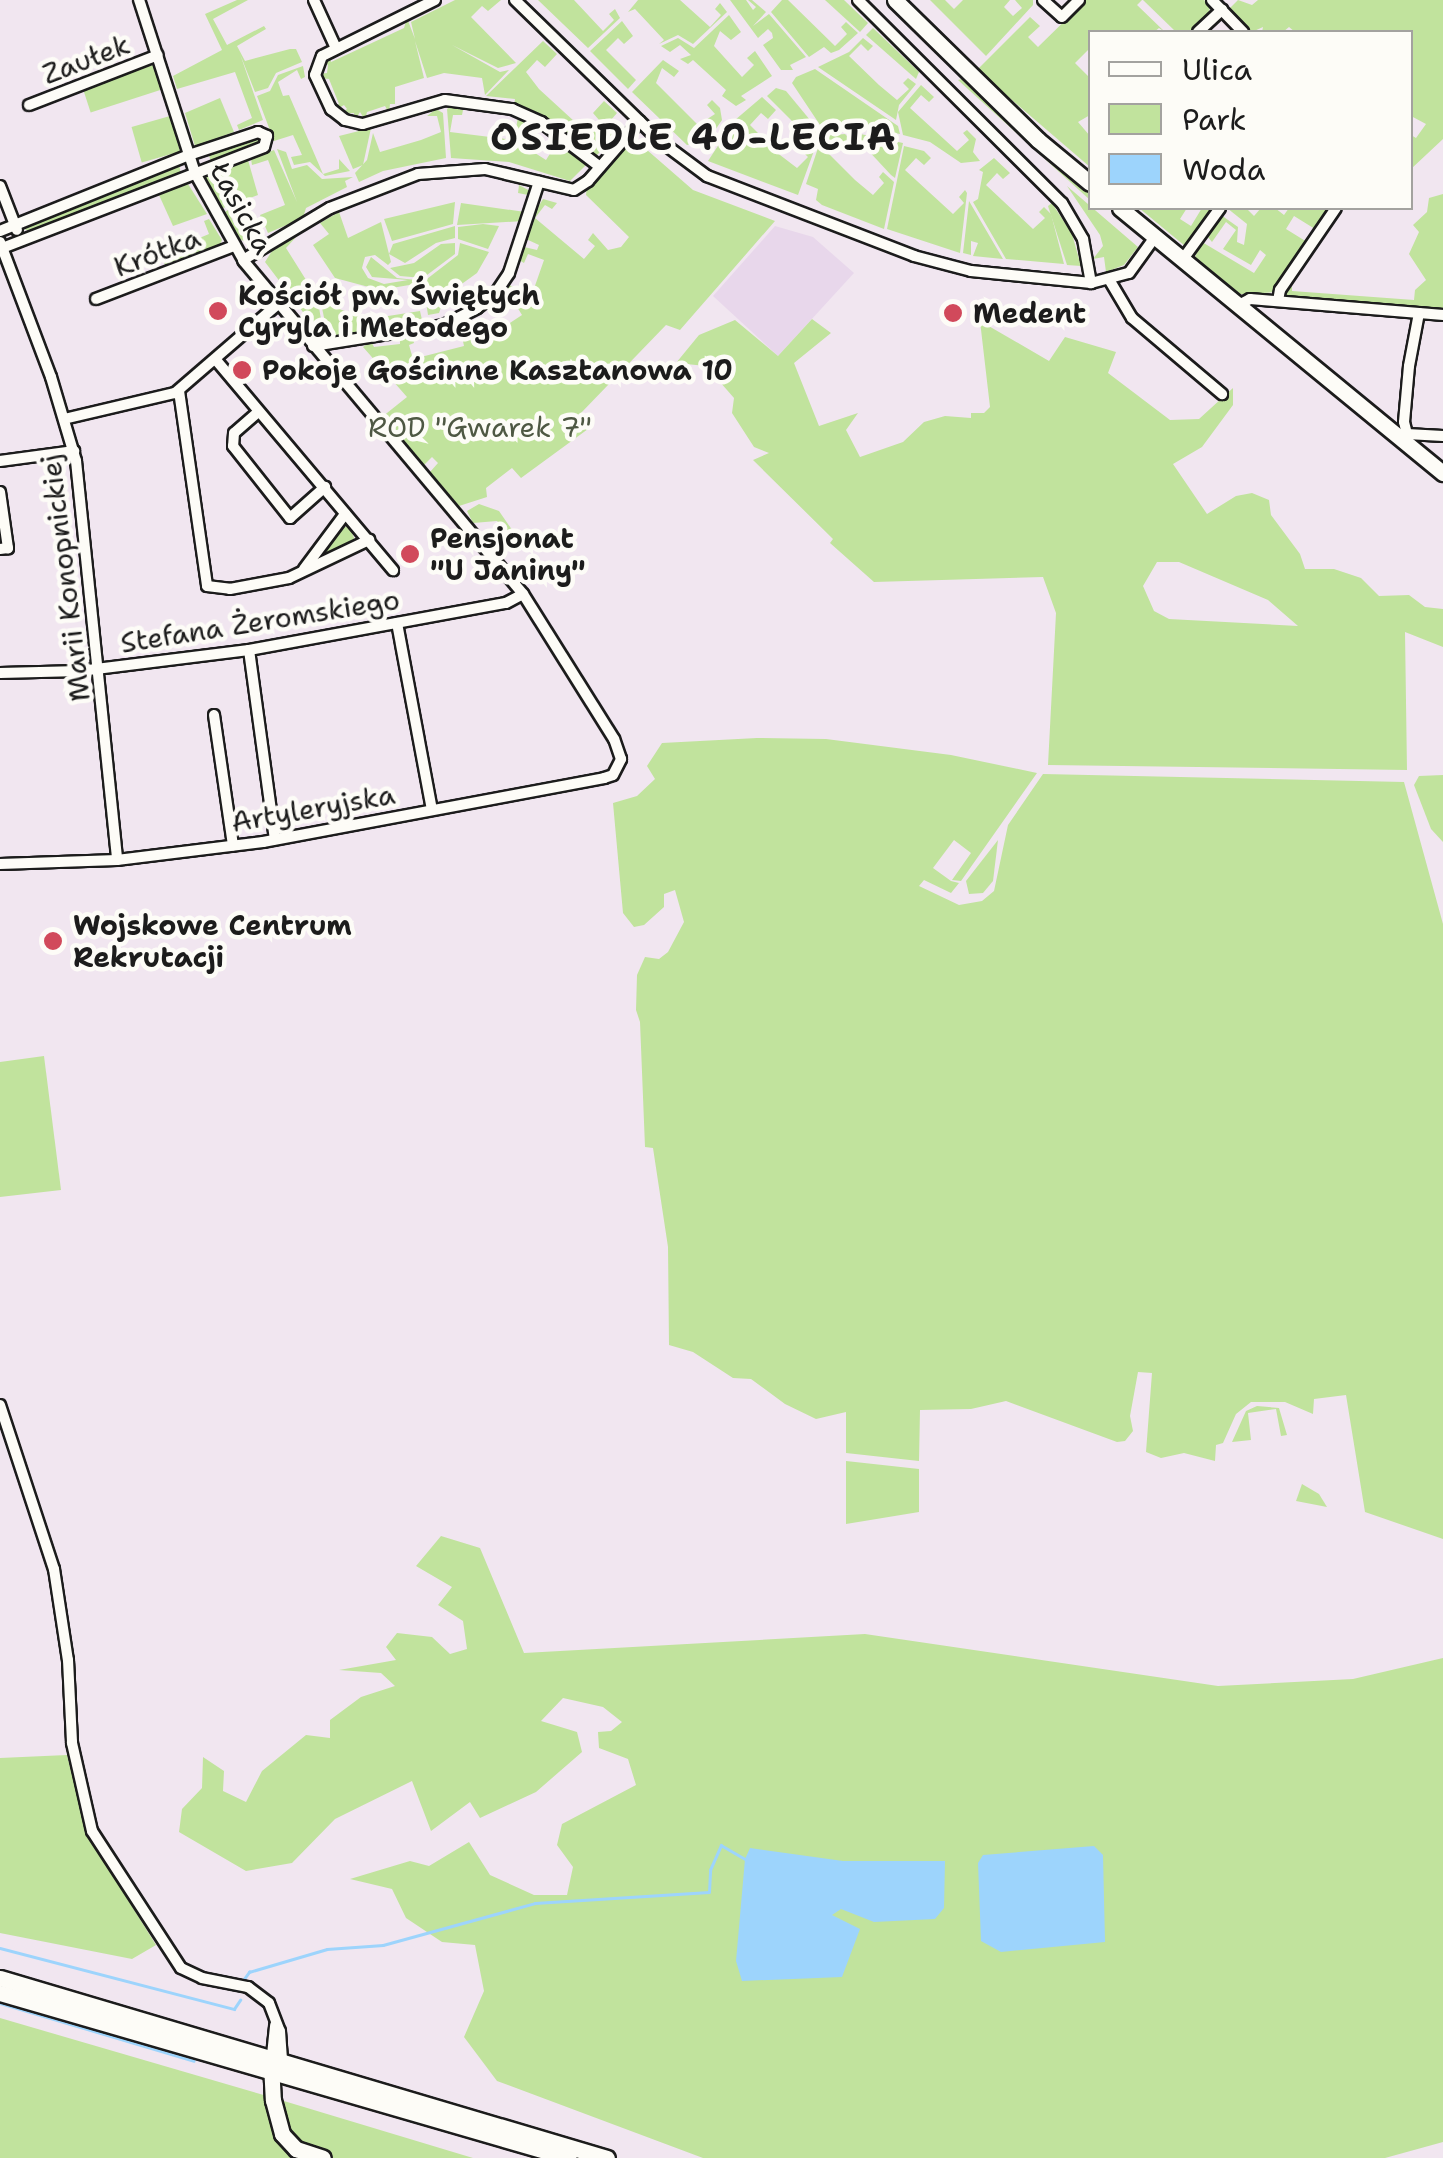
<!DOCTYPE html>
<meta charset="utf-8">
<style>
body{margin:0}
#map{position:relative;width:1443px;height:2158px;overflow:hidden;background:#f1e6f0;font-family:"Shantell Sans",sans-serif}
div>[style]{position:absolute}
.built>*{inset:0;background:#e8d7eb}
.green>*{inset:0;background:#c1e39d;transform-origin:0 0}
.water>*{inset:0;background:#9dd4fc}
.stream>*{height:2.5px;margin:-1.25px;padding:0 1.25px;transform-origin:1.25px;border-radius:1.25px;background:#9dd4fc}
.roads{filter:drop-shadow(2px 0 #1c1c1c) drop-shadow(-2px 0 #1c1c1c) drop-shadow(0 2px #1c1c1c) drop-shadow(0 -2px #1c1c1c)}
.street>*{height:10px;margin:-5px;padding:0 5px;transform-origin:5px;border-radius:5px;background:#fdfcf7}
.secondary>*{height:15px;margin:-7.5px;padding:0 7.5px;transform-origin:7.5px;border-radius:7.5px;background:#fdfcf7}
.dots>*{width:28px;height:28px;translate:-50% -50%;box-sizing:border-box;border:5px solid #fdfcf7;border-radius:50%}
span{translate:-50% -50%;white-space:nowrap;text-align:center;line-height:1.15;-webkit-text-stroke:9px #fdfcf7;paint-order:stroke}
.street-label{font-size:28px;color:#1c1c1c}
.poi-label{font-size:28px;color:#1c1c1c;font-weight:700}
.left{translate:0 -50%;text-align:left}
.park-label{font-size:28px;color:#4e5843}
.district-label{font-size:38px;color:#1c1c1c;font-weight:700;letter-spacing:2.5px}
.legend{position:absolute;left:1088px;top:30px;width:325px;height:180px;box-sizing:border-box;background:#fdfcf7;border:2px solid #a3a29f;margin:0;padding:12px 18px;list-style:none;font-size:30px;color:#1c1c1c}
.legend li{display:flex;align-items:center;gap:20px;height:50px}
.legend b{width:50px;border:2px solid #a3a29f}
</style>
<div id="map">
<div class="built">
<div style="clip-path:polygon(775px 226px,813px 237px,854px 273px,778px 356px,713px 296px)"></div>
</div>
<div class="green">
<div style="clip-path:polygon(237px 0,248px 0,213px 19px,227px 45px,264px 26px,266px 29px,237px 46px,245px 61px,290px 49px,296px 49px,302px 62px,276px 73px,268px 88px,255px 92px,240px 54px,263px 120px,239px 130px,237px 125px,252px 118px,235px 72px,177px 89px,173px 76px,222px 50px,205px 14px)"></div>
<div style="clip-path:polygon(455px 0,501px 0,488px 11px,482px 6px,471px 17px,516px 63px,498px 68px,452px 45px,500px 72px,509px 70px,485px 95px,482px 78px,444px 73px,427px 78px,415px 41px,424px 78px,395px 87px,395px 104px,390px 104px,389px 113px,385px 106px,367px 112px,365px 120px,360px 112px,355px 120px,354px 113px,341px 114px,347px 109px,344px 105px,336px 110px,333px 107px,339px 104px,329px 79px,320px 78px,319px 74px,327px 73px,328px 65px,322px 60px,329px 54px,331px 62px,404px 28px,407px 18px,415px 39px,411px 22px)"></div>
<div style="clip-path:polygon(538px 0,574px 0,603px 31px,614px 20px,609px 14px,615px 9px,620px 18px,588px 48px)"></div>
<div style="clip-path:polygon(638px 0,680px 0,710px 27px,721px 15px,715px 9px,720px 3px,727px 12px,693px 44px,678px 35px,659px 44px,664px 40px,635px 9px,628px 12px)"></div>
<div style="clip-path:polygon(730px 0,746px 0,753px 10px,756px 7px,748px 0,752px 0,766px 12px,753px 26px,769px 14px,806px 57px,790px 65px,793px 70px,781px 70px,763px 45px,773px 38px,772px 33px,768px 29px,758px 38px)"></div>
<div style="clip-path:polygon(782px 0,788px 0,835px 46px,847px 34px,841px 27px,846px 22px,858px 33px,839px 50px,831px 53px,824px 47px,809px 57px,771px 12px)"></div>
<div style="clip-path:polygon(825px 0,844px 0,868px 23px,860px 32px)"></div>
<div style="clip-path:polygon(930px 0,945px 0,954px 9px,963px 0,1010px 0,1004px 7px,1013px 16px,1022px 8px,1015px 0,1033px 0,1033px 5px,986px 56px)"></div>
<div style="clip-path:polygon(1086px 0,1142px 0,1137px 5px,1165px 32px,1159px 28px,1154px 32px,1090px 32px,1090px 48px,1075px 63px,1090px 78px,1090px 115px,1078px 122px,1090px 136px,1090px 167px,977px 70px,1030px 17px,1040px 26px,1028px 37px,1038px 47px)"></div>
<div style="clip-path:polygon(1143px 0,1204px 0,1210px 7px,1208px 17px,1192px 32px,1176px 32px)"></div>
<div style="clip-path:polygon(1238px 0,1252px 5px,1258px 0,1443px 0,1443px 139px,1411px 169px,1411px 135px,1416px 138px,1426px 124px,1411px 116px,1410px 32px,1295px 32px,1289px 27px,1283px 32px,1262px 32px,1263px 27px,1252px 32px,1229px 9px)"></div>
<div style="clip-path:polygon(729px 15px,741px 32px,731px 40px,720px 31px,714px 46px,742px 77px,754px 65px,747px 58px,755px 51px,772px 76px,741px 96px,746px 100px,736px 106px,722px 96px,726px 90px,693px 60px,688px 64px,680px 59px,691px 55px,680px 45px,670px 52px,661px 46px,678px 38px,694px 48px)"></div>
<div style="clip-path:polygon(622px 21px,633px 36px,624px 44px,618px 38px,606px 50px,636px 80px,628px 89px,590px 51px)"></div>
<div style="clip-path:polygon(873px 28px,919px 72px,916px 79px,866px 35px)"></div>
<div style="clip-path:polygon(863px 38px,873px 46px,868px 51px,861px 44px,849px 56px,879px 85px,897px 100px,909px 89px,903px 83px,908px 78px,916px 84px,899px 105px,896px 120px,818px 67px,849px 52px)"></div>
<div style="clip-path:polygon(543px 41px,557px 54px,545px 67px,537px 60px,526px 72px,539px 89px,587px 133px,599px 120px,593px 113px,604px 101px,617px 113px,611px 120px,621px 131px,594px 158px,514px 106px,515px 99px,486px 96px)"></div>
<div style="clip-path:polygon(663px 60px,679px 71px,674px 77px,662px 68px,656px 83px,698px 125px,715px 114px,707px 105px,712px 100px,720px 108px,722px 120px,707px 142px,687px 145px,632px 92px)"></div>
<div style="left:153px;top:65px;width:26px;height:74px;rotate:72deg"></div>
<div style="clip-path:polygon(303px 66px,305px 77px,301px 79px,297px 70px,278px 82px,283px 96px,289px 95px,323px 174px,339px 169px,339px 159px,350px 171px,325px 176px,310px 162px,294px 165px,291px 157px,302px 155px,293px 135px,274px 141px,257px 96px,270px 91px,278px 75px)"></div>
<div style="clip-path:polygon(815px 69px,898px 126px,900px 134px,854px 125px,820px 125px,792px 83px,796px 77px)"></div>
<div style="clip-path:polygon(966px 78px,1090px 189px,1090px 200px,958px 80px)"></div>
<div style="clip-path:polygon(921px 85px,934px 97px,929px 102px,921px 95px,910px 108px,957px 151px,969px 140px,963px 133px,967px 130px,976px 139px,973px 152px,980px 161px,961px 163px,930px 142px,903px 135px,898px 112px)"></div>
<div style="clip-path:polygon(776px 88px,786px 91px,820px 132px,816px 145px,767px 96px)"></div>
<div style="clip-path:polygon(762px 97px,776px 110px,768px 119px,761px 113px,750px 125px,780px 155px,797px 168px,808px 157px,801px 150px,808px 143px,815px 148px,798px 195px,708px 161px,735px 120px)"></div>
<div style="clip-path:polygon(220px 98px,234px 132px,195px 146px,185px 113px)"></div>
<div style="clip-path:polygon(450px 107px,463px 110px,462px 115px,453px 115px,450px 132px,514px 140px,518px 117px,535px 126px,524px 146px,546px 160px,558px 141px,586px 165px,570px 181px,509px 162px,451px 158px,447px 109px)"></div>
<div style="clip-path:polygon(436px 109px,443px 113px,446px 158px,383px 171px,359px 182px,355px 173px,367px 160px,373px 133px,380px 152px,421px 140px,441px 132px,437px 116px,427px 116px)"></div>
<div style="left:170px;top:116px;width:37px;height:40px;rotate:74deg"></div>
<div style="clip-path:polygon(371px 128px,363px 165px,353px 169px,339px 136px)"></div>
<div style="clip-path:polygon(851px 132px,903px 143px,895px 178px,891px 175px)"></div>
<div style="clip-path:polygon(845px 134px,850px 139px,844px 146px,836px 138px,825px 150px,855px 180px,873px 195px,884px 183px,879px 177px,883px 172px,894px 182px,884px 229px,822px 205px,816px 200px,818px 189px,806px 184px,822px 136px)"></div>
<div style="clip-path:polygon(261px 136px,264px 143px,212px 164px,208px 153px)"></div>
<div style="clip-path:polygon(630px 142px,639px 143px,693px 190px,775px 221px,680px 330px,666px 325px,580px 414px,588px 429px,521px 478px,512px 468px,486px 488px,487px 497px,459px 506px,430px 472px,438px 463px,432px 457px,424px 465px,382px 417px,407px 397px,363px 347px,371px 341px,374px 347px,400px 344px,400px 336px,412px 335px,414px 343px,409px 345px,413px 359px,464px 346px,461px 332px,452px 333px,451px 328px,467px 319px,478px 344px,522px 315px,514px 302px,506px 307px,498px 296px,506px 284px,516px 288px,514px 295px,530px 300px,544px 260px,528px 254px,524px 263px,519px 260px,524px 247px,537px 250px,539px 245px,526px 239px,532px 217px,543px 199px,557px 203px,552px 209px,545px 205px,535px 218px,584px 259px,595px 246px,588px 240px,593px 233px,608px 250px,621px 247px,629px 237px,586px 195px,587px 187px)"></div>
<div style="clip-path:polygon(904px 146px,924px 151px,931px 158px,924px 165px,916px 158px,905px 170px,953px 214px,964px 203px,959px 197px,965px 190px,967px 193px,960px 253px,887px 229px)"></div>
<div style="clip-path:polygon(277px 149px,286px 152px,292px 169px,307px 165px,322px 179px,353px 177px,345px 181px,347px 187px,306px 208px,303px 218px,268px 233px,260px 215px,285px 205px,268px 160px,252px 165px,251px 159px,274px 150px,297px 202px)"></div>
<div style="clip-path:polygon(994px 158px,1010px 173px,1003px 179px,997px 173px,986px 185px,1033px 229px,1045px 218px,1039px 212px,1044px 207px,1051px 214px,1064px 264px,1006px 259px,973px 202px,978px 199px,983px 172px,979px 170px)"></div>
<div style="clip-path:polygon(248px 160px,258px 195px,223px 208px,205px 177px)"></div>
<div style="clip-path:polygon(179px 165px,181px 173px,32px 232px,24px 229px)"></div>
<div style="clip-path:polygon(188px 184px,207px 214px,173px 226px,159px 195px)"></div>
<div style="clip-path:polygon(519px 185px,532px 192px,524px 221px,457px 225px,461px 203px,525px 212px,528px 195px,518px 193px)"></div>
<div style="clip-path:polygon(1067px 186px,1138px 247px,1124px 265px,1106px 272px,1104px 257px,1093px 259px,1103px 246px,1100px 235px)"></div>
<div style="clip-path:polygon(1443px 194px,1443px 313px,1284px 297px,1292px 286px,1292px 291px,1414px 300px,1415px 290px,1426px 280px,1409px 254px,1419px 232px,1413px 225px,1427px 212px,1429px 198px)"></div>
<div style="clip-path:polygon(969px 201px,1003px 259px,973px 256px,978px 243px,971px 241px,971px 255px,963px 253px)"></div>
<div style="clip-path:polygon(455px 202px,453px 224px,392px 241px,384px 219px)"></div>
<div style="clip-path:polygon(1052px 203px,1072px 234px,1081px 266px,1067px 265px,1048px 206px)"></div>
<div style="clip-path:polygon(1139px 208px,1187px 208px,1180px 219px,1191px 226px,1202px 208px,1211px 209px,1185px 246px)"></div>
<div style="clip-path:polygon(1227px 208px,1246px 208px,1254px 216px,1261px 208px,1275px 208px,1284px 215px,1289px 208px,1329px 208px,1315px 229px,1294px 216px,1286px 229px,1307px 242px,1274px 292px,1253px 294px,1240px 294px,1195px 257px,1202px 242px,1254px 273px,1266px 255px,1260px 250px,1251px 265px,1223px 249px,1236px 230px,1226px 222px,1212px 242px,1207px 236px,1221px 215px,1238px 227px,1237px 242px,1244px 245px,1247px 224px)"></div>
<div style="clip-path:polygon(228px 210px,235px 226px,251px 219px,255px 230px,246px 229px,261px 233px,264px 239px,249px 244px,240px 239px,225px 212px)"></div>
<div style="clip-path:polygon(339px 212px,348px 238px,381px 222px,391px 262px,388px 265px,375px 255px,365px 257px,362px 268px,368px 278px,384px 284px,408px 280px,372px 277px,366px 267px,371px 257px,397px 278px,416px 280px,421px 283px,380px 290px,335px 278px,313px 245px,329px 234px,320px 223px)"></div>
<div style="clip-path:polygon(209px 219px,222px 240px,220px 245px,165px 265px,161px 254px,209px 234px,204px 221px)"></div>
<div style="clip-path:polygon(483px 224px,499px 226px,488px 249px,458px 239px,458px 227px)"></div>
<div style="clip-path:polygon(455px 226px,455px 238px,436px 243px,405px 263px,389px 254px,393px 244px)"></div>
<div style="clip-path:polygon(297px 236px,286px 248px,313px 291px,326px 283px,318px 302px,324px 336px,313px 326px,318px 339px,299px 329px,309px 320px,265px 262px,272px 251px)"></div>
<div style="clip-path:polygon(455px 243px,455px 254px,423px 278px,400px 276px,390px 268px,414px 263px,441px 244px)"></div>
<div style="clip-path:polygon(460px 243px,489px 252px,477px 273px,445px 296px,439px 313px,428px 315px,423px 282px,458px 255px)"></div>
<div style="clip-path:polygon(321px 303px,369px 319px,420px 311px,423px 324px,328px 337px)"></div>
<div style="clip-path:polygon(evenodd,812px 319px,831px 333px,794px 363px,819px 426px,858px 413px,846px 430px,860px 457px,903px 442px,924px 422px,945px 416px,971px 418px,971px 413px,984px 413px,990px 407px,980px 321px,1049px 361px,1065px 337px,1116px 352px,1108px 373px,1170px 420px,1199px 419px,1233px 388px,1233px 405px,1202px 447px,1173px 464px,1207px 514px,1236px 496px,1252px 493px,1269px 500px,1271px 515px,1300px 554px,1305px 569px,1334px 569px,1361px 578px,1379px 596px,1409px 595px,1425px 607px,1443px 609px,1443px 647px,1405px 632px,1407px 770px,1048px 765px,1056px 613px,1043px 577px,874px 582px,830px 543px,833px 539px,753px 460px,769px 453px,754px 447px,732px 413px,734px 398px,706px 366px,676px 363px,699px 335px,735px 320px,778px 356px,812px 319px,1157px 562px,1179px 562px,1268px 600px,1298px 626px,1169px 619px,1154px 611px,1143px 586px,1157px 562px)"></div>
<div style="clip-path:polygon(479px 504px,499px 511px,517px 537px,514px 539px,497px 521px,473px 523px,467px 511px)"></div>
<div style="clip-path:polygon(349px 526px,355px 540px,315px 559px,341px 528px)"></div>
<div style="clip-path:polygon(757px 738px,826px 739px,951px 755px,1037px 773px,961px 881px,952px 880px,971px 853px,954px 840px,933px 868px,951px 881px,959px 883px,951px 893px,924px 880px,919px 886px,959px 905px,982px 901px,994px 891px,1008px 825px,1043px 774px,1404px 782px,1443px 924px,1443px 1539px,1365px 1512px,1346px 1395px,1314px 1399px,1313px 1414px,1285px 1402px,1251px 1402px,1236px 1414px,1223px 1443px,1216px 1445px,1215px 1461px,1184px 1453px,1161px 1458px,1146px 1452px,1152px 1373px,1138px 1372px,1130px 1416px,1133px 1431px,1125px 1441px,1117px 1442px,1006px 1401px,971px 1409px,920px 1410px,919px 1461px,846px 1453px,846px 1412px,816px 1419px,785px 1404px,751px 1379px,733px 1378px,693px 1352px,669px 1345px,668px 1247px,653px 1148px,645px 1147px,640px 1022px,636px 1010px,637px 975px,645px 957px,659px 959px,668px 952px,684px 922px,675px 890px,664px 894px,664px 907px,644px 925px,634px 927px,623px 913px,613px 803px,637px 796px,655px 779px,647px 766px,662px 743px)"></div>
<div style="clip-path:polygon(1443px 775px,1443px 842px,1431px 829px,1414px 785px,1419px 776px)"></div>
<div style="clip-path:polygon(998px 840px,993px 881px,983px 893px,969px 894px,966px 881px)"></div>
<div style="clip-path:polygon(44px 1056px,61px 1190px,0 1197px,0 1062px)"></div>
<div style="clip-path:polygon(1257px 1406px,1279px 1408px,1287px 1435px,1281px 1436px,1276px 1409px,1248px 1413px,1251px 1440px,1232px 1442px,1246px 1411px)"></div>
<div style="clip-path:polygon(846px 1461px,919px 1469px,919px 1512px,846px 1524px)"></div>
<div style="clip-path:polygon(1302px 1484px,1319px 1494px,1327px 1507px,1296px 1501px)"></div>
<div style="clip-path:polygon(441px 1536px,480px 1548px,524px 1653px,865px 1634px,1218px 1686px,1353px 1679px,1443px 1658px,1443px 2142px,1385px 2158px,703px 2158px,497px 2081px,464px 2037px,484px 1991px,475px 1945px,442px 1942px,406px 1918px,392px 1889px,350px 1879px,410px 1861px,429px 1866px,469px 1842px,490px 1875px,534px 1895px,567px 1895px,573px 1867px,557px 1845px,562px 1824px,636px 1785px,628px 1759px,599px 1748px,598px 1732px,611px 1731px,622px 1722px,603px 1707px,563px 1698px,541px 1721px,577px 1732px,582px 1752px,536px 1792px,480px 1818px,470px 1802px,431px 1831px,412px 1781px,335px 1819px,292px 1863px,246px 1871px,179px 1832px,182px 1809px,202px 1788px,203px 1757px,224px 1771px,223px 1791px,246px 1802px,262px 1771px,306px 1735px,330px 1738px,330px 1720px,361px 1697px,395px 1686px,381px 1673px,339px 1670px,396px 1660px,386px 1647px,397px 1633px,432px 1637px,450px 1654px,467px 1649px,463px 1621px,438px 1605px,452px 1587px,416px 1566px)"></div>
<div style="clip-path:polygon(67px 1755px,87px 1834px,156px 1945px,132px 1959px,0 1933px,0 1758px)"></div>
<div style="clip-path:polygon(0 2018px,274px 2098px,473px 2158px,0 2158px)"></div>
</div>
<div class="water">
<div style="clip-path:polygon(1094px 1846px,1103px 1855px,1105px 1942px,1001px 1952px,981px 1941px,978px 1863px,983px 1855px)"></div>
<div style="clip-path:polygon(750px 1848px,843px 1861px,945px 1861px,944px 1908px,935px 1919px,874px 1922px,841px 1909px,832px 1915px,860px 1929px,842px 1977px,742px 1981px,736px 1961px,745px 1859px)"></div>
</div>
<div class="stream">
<div style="left:0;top:1948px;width:242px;rotate:14.6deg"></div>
<div style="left:234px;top:2009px;width:11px;rotate:-56deg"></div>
<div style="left:244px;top:1979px;width:9px;rotate:-54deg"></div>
<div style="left:249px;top:1972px;width:81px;rotate:-16.4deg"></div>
<div style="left:327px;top:1949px;width:56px;rotate:-4.1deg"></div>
<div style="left:383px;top:1945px;width:158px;rotate:-15.4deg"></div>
<div style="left:535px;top:1903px;width:174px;rotate:-3.6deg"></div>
<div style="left:709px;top:1892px;width:22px;rotate:-87deg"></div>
<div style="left:710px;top:1870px;width:27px;rotate:-66deg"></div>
<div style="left:721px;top:1845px;width:28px;rotate:30deg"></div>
<div style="left:0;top:2003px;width:202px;rotate:16.6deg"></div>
</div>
<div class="roads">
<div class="street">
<div style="left:314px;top:0;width:51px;rotate:65.5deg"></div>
<div style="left:435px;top:0;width:126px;rotate:153.6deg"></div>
<div style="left:322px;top:56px;width:20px;rotate:110deg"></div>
<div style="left:315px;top:75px;width:38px;rotate:65deg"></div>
<div style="left:331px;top:109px;width:18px;rotate:38deg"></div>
<div style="left:345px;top:120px;width:18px;rotate:13deg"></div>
<div style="left:363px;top:124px;width:85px;rotate:-16.3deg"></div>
<div style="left:445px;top:100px;width:68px;rotate:7.7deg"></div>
<div style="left:512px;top:109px;width:32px;rotate:24deg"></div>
<div style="left:541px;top:122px;width:74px;rotate:37.3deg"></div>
<div style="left:515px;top:0;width:202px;rotate:44.2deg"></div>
<div style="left:660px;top:141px;width:59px;rotate:36.7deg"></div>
<div style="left:707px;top:176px;width:222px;rotate:21.1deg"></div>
<div style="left:914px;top:256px;width:59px;rotate:14.7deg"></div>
<div style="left:971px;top:271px;width:121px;rotate:5.7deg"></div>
<div style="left:1091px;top:283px;width:39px;rotate:-15deg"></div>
<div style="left:1129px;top:273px;width:44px;rotate:-54.2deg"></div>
<div style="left:858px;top:0;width:288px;rotate:44.9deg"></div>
<div style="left:1062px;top:203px;width:42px;rotate:59.7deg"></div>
<div style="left:1083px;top:239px;width:45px;rotate:79.7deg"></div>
<div style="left:1043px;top:0;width:25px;rotate:42deg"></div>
<div style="left:1062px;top:17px;width:24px;rotate:-45deg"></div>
<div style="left:1212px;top:0;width:45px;rotate:45.9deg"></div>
<div style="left:1198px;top:32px;width:33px;rotate:-43deg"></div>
<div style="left:29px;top:105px;width:138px;rotate:-21.2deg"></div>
<div style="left:0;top:186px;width:47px;rotate:68.9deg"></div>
<div style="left:0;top:231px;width:204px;rotate:-21.9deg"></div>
<div style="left:189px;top:155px;width:73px;rotate:-18.4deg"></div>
<div style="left:258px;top:132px;width:10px;rotate:24deg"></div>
<div style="left:267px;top:136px;width:11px;rotate:105deg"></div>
<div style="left:264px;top:147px;width:283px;rotate:158.9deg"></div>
<div style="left:0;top:242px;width:144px;rotate:69.3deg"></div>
<div style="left:51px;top:377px;width:88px;rotate:73.4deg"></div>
<div style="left:76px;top:461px;width:401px;rotate:84.1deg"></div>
<div style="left:1183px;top:259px;width:63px;rotate:-54deg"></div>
<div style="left:243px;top:260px;width:101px;rotate:-30.9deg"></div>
<div style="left:330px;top:208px;width:94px;rotate:-21.1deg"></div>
<div style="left:418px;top:174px;width:67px;rotate:-4.3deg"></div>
<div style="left:485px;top:169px;width:91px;rotate:13.3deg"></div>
<div style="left:574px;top:190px;width:17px;rotate:-33deg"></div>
<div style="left:588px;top:181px;width:79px;rotate:-49.1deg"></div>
<div style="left:1110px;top:281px;width:43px;rotate:59.3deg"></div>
<div style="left:1132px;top:318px;width:118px;rotate:40.2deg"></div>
<div style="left:96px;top:299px;width:148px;rotate:-21deg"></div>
<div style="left:1278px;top:301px;width:11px;rotate:-80deg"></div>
<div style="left:1280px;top:290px;width:99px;rotate:-55.7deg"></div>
<div style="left:1237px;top:306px;width:15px;rotate:-28deg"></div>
<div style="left:1250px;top:299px;width:194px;rotate:4.7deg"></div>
<div style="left:313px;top:346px;width:133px;rotate:-9.1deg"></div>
<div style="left:444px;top:325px;width:37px;rotate:-27deg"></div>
<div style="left:477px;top:308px;width:23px;rotate:-38deg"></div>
<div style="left:495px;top:294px;width:25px;rotate:-56deg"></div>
<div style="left:509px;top:273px;width:96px;rotate:-71.8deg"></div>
<div style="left:216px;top:360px;width:275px;rotate:49.9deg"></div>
<div style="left:179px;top:391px;width:197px;rotate:81.8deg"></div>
<div style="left:207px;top:586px;width:23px;rotate:7deg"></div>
<div style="left:230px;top:589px;width:60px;rotate:-10.6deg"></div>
<div style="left:289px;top:578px;width:89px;rotate:-25.4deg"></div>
<div style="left:257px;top:413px;width:30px;rotate:139deg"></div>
<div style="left:234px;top:433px;width:13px;rotate:94deg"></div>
<div style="left:233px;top:446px;width:92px;rotate:51.6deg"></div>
<div style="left:290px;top:518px;width:47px;rotate:-41.5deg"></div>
<div style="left:64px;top:419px;width:114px;rotate:-13.2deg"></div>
<div style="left:175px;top:393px;width:135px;rotate:-40.8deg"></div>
<div style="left:1407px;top:434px;width:12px;rotate:-104deg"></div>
<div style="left:1404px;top:422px;width:56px;rotate:-84.9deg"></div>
<div style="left:1409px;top:366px;width:54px;rotate:-79.3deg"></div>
<div style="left:1407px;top:434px;width:36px;rotate:3deg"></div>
<div style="left:0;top:461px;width:75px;rotate:-7.7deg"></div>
<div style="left:0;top:492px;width:57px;rotate:81.9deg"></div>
<div style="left:8px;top:548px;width:8px;rotate:173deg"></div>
<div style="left:304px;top:569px;width:69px;rotate:-53.3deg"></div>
<div style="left:397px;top:623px;width:190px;rotate:79.4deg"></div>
<div style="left:249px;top:650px;width:191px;rotate:82.2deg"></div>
<div style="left:0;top:673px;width:80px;rotate:-1.4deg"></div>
<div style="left:80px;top:671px;width:170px;rotate:-7.1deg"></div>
<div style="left:249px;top:650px;width:261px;rotate:-10.4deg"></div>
<div style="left:506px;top:603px;width:19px;rotate:-28deg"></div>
<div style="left:214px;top:715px;width:132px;rotate:81.7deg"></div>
<div style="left:0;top:864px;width:117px;rotate:-2deg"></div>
<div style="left:117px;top:860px;width:147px;rotate:-7deg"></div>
<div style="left:263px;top:842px;width:347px;rotate:-10.6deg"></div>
<div style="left:604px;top:778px;width:9px;rotate:-18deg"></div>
<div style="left:613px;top:775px;width:18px;rotate:-63deg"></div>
<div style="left:621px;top:759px;width:21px;rotate:-109deg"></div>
<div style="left:614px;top:739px;width:171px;rotate:-122.1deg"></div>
<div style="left:523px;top:594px;width:434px;rotate:-130deg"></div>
<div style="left:244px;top:261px;width:101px;rotate:-119.1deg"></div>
<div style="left:195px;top:173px;width:182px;rotate:-107.9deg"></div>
<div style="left:0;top:1405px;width:173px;rotate:71.8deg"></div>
<div style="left:54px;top:1569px;width:92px;rotate:81.3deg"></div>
<div style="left:68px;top:1660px;width:83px;rotate:87.2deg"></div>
<div style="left:72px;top:1743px;width:90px;rotate:77.2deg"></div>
<div style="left:92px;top:1831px;width:163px;rotate:57deg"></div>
<div style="left:181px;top:1968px;width:23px;rotate:25deg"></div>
<div style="left:202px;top:1978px;width:47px;rotate:11.1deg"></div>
<div style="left:248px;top:1987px;width:26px;rotate:37deg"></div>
<div style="left:269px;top:2003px;width:30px;rotate:69deg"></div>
<div style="left:280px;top:2031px;width:27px;rotate:86deg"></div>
<div style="left:272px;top:2055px;width:30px;rotate:-84deg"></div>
</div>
<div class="secondary">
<div style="left:895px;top:0;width:200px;rotate:44.4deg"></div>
<div style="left:1038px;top:140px;width:67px;rotate:39.6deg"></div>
<div style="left:1120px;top:208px;width:418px;rotate:39.4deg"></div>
<div style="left:0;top:1978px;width:633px;rotate:16.52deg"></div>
<div style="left:0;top:1993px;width:592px;rotate:16.17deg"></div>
<div style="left:271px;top:2064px;width:36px;rotate:87deg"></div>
<div style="left:273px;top:2100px;width:35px;rotate:75deg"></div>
<div style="left:282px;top:2134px;width:21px;rotate:47deg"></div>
<div style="left:296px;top:2149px;width:28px;rotate:18deg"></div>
</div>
</div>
<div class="dots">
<div style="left:218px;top:311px;background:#d1495b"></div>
<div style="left:953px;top:313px;background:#d1495b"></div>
<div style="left:242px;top:370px;background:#d1495b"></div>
<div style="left:410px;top:554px;background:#d1495b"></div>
<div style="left:53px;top:941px;background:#d1495b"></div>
</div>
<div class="street-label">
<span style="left:86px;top:59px;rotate:-21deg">Zaułek</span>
<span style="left:242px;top:208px;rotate:61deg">Łasicka</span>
<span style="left:157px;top:252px;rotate:-21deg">Krótka</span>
<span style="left:65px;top:578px;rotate:-97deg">Marii Konopnickiej</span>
<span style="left:260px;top:621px;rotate:-9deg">Stefana Żeromskiego</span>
<span style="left:313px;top:808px;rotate:-10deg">Artyleryjska</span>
</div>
<div class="poi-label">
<span class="left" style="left:238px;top:311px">Kościół pw. Świętych<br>Cyryla i Metodego</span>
<span class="left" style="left:973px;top:313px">Medent</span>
<span class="left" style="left:262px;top:370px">Pokoje Gościnne Kasztanowa 10</span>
<span class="left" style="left:430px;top:554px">Pensjonat<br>"U Janiny"</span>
<span class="left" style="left:73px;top:941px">Wojskowe Centrum<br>Rekrutacji</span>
</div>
<div class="park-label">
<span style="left:480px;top:427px">ROD "Gwarek 7"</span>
</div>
<div class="district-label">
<span style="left:694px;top:137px">OSIEDLE 40-LECIA</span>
</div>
<ul class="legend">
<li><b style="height:12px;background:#fdfcf7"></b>Ulica</li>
<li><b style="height:28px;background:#c1e39d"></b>Park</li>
<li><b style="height:28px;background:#9dd4fc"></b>Woda</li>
</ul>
</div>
